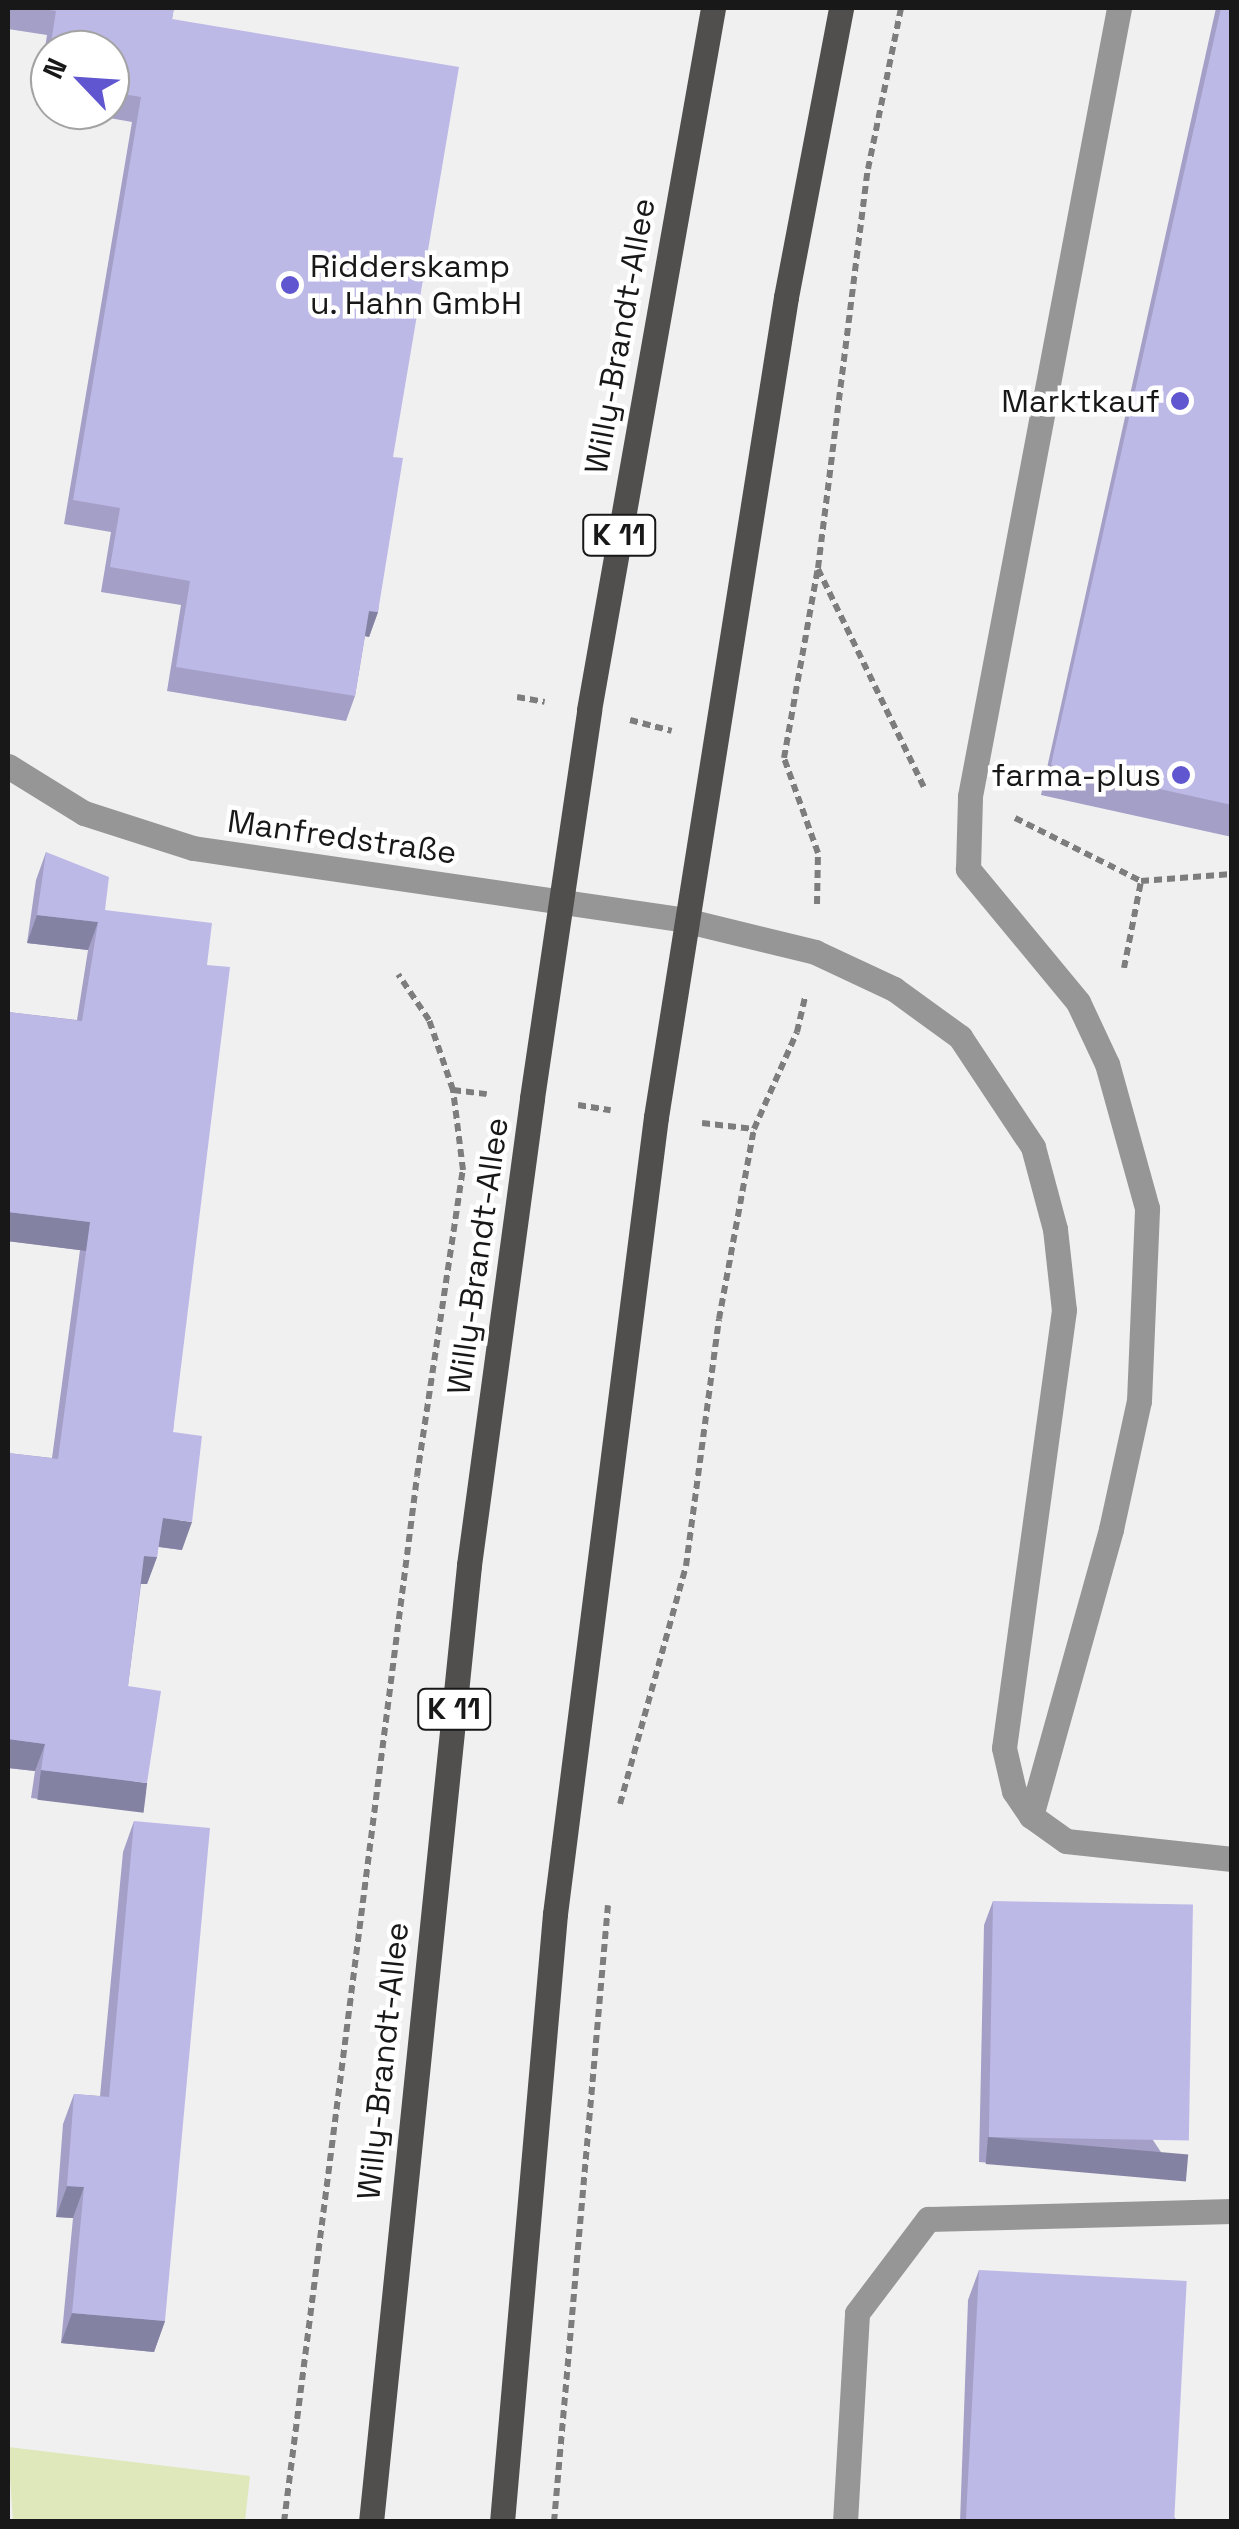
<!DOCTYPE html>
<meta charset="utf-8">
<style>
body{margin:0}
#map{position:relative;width:1239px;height:2529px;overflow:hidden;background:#f0f0f1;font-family:"Space Grotesk",sans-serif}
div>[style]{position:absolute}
.green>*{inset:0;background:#dee8bb}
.path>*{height:6px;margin-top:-3px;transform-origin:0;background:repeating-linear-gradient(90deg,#7d7d7e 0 8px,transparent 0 13px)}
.service>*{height:25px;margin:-12.5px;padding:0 12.5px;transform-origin:12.5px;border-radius:12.5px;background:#979696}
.minor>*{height:25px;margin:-12.5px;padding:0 12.5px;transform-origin:12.5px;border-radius:12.5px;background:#979696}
.primary>*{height:25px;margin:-12.5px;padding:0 12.5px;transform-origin:12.5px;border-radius:12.5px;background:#504f4e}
.wall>*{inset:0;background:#a39fc7}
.shaded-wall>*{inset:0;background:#8482a2;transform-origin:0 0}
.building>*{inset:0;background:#bdb9e7;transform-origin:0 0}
.dots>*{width:28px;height:28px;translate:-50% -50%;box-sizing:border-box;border:5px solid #fff;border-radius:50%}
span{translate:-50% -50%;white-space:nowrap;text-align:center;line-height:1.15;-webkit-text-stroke:9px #fff;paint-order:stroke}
.shield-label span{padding:2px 8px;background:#fff;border:2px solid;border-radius:8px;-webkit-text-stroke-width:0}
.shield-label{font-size:30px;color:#181819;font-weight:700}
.poi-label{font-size:32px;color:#181819}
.left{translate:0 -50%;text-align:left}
.right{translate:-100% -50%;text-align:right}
.street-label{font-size:32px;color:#181819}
.frame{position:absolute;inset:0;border:10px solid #181819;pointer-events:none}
.north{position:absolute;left:30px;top:30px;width:100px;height:100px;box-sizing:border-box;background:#fff;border:2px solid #a3a3a3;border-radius:50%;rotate:295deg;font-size:28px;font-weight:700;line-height:40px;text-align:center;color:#181819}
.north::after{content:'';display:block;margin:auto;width:35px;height:45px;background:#6057d0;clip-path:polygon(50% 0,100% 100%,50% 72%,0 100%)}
</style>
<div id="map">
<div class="green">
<div style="clip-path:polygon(8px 2447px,250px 2476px,245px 2521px,13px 2521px)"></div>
</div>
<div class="path">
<div style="left:818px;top:569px;width:242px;rotate:64.1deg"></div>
<div style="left:517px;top:697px;width:28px;rotate:10deg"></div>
<div style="left:630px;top:720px;width:43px;rotate:14.7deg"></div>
<div style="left:1015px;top:818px;width:141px;rotate:26.6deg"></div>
<div style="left:1141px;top:881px;width:91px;rotate:-4.4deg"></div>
<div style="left:817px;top:904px;width:51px;rotate:-88.9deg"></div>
<div style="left:818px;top:853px;width:101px;rotate:-109.7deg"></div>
<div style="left:784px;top:758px;width:193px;rotate:-79.9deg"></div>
<div style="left:818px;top:568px;width:402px;rotate:-82.9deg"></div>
<div style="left:868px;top:169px;width:164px;rotate:-78.4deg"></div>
<div style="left:1124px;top:968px;width:89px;rotate:-78.9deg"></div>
<div style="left:453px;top:1090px;width:34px;rotate:7deg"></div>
<div style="left:578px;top:1105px;width:33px;rotate:9deg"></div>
<div style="left:702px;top:1123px;width:52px;rotate:6.6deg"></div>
<div style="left:620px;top:1804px;width:247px;rotate:-74.5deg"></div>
<div style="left:686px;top:1566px;width:249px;rotate:-82.4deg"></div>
<div style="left:719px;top:1319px;width:193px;rotate:-79.6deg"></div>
<div style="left:754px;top:1129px;width:106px;rotate:-66.1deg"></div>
<div style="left:797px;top:1032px;width:37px;rotate:-77deg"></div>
<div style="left:284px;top:2522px;width:1054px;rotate:-82.75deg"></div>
<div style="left:417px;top:1476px;width:309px;rotate:-81.5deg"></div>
<div style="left:463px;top:1170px;width:81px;rotate:-97.1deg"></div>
<div style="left:453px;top:1090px;width:74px;rotate:-108.9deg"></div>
<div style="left:429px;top:1020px;width:55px;rotate:-124deg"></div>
<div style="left:554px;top:2522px;width:619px;rotate:-85deg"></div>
</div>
<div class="service">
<div style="left:684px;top:920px;width:135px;rotate:13.7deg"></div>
<div style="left:815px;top:952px;width:87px;rotate:25.1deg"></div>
<div style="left:894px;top:989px;width:82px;rotate:36deg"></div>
<div style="left:960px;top:1037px;width:132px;rotate:56.4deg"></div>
<div style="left:1033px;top:1147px;width:85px;rotate:75deg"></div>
<div style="left:1055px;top:1229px;width:81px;rotate:83.7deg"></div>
<div style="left:1064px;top:1310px;width:442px;rotate:97.8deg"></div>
<div style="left:1004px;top:1748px;width:44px;rotate:76.9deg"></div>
<div style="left:1014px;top:1791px;width:30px;rotate:56deg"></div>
<div style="left:1031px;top:1816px;width:43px;rotate:35.5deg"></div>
<div style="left:1066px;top:1841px;width:167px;rotate:6.2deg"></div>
<div style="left:1031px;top:1816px;width:298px;rotate:-74.4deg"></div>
<div style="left:1111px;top:1529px;width:131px;rotate:-77.7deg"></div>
<div style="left:1139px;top:1401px;width:193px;rotate:-87.6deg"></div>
<div style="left:1147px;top:1208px;width:149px;rotate:-105.5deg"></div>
<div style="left:1107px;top:1064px;width:68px;rotate:-115.1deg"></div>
<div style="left:1078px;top:1002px;width:173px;rotate:-129.6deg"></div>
<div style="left:968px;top:869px;width:73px;rotate:-88.4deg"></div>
<div style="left:970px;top:796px;width:802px;rotate:-79.29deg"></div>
<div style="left:845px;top:2522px;width:209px;rotate:-86.7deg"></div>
<div style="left:857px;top:2313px;width:118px;rotate:-52.9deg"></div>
<div style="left:928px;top:2219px;width:304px;rotate:-1.5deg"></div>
</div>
<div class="minor">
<div style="left:8px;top:766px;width:89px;rotate:31.7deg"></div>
<div style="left:84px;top:813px;width:114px;rotate:17.8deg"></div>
<div style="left:193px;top:848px;width:496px;rotate:8.3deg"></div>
</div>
<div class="primary">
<div style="left:371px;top:2522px;width:962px;rotate:-84.15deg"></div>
<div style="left:469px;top:1565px;width:471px;rotate:-82.3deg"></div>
<div style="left:532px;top:1098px;width:392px;rotate:-81.6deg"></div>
<div style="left:589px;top:710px;width:713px;rotate:-79.98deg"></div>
<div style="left:502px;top:2522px;width:610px;rotate:-85.02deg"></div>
<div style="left:555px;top:1914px;width:803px;rotate:-82.78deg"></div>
<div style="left:656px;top:1117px;width:830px;rotate:-80.99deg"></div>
<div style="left:786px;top:297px;width:294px;rotate:-79.2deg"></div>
</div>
<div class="wall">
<div style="clip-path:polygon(8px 8px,174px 8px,172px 19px,393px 457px,378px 612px,369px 637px,365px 636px,355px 696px,346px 721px,167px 691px,181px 605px,101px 592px,111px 532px,64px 524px,132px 122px,64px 110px,110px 110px,110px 50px,50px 50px,50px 108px,36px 105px,47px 35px,8px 29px)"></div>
<div style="clip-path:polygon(1216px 8px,1232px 8px,1232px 837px,1041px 795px)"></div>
<div style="clip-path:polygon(46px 852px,105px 910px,207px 965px,173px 1432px,182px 1550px,158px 1547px,157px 1557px,147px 1584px,141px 1584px,128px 1686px,137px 1811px,31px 1798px,35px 1771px,8px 1768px,8px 1453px,52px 1458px,80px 1250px,8px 1241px,8px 1012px,77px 1020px,88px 950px,27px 943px,36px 880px)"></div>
<div style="clip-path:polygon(134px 1821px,165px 2321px,154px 2352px,61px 2343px,73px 2218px,56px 2217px,63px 2124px,74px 2094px,100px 2096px,123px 1852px)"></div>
<div style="clip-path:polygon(993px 1901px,1179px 2179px,979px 2162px,984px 1925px)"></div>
<div style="clip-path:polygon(979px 2270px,1178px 2522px,960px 2522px,968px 2300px)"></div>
</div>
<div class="shaded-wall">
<div style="clip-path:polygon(369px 611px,378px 612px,369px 637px,360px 635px)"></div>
<div style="clip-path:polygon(37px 915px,98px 922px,88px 950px,27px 943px)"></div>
<div style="left:8px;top:1212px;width:83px;height:29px;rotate:7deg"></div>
<div style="clip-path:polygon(163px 1518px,192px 1522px,182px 1550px,153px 1546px)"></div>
<div style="clip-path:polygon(144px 1556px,157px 1557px,147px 1584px,134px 1584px)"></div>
<div style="clip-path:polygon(8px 1739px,45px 1744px,35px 1771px,8px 1768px)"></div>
<div style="left:41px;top:1770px;width:107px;height:30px;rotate:7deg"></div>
<div style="left:988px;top:2137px;width:201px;height:27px;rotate:5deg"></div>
<div style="clip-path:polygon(67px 2186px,84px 2187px,73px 2218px,56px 2217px)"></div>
<div style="clip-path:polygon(72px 2313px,165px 2321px,154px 2352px,61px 2343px)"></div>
</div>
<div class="building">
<div style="clip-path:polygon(35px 8px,174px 8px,172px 19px,459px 67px,393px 457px,403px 458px,378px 612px,369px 611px,355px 696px,176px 667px,190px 581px,110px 567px,120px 508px,73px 500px,141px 97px,110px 92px,110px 50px,50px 50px,50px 82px,45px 81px,56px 11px)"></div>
<div style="clip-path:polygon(1221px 8px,1232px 8px,1232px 805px,1051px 765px)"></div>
<div style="clip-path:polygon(46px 852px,109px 877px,105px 910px,212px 923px,207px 965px,230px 967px,173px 1432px,202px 1436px,192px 1522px,163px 1518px,157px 1557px,144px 1556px,128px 1686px,161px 1691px,147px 1783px,41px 1770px,45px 1744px,8px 1739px,8px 1453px,58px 1459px,90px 1222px,8px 1212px,8px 1012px,82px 1021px,98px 922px,37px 915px)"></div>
<div style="clip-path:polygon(134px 1821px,210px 1828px,165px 2321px,72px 2313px,84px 2187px,67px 2186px,74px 2094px,109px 2097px)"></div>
<div style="left:993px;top:1901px;width:200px;height:236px;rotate:1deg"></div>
<div style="left:979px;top:2270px;width:208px;height:252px;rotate:3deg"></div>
</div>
<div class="dots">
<div style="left:290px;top:285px;background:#6057d0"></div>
<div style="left:1180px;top:401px;background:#6057d0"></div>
<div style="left:1181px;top:775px;background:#6057d0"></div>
</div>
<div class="shield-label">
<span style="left:619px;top:535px">K 11</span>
<span style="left:454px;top:1709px">K 11</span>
</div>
<div class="poi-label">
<span class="left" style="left:310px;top:285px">Ridderskamp<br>u. Hahn GmbH</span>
<span class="right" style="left:1160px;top:401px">Marktkauf</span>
<span class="right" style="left:1161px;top:775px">farma-plus</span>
</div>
<div class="street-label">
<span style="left:620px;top:336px;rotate:-80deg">Willy-Brandt-Allee</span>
<span style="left:342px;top:837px;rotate:8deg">Manfredstraße</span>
<span style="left:478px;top:1256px;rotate:-82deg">Willy-Brandt-Allee</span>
<span style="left:383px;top:2061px;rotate:-84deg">Willy-Brandt-Allee</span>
</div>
<div class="frame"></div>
<div class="north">N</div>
</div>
